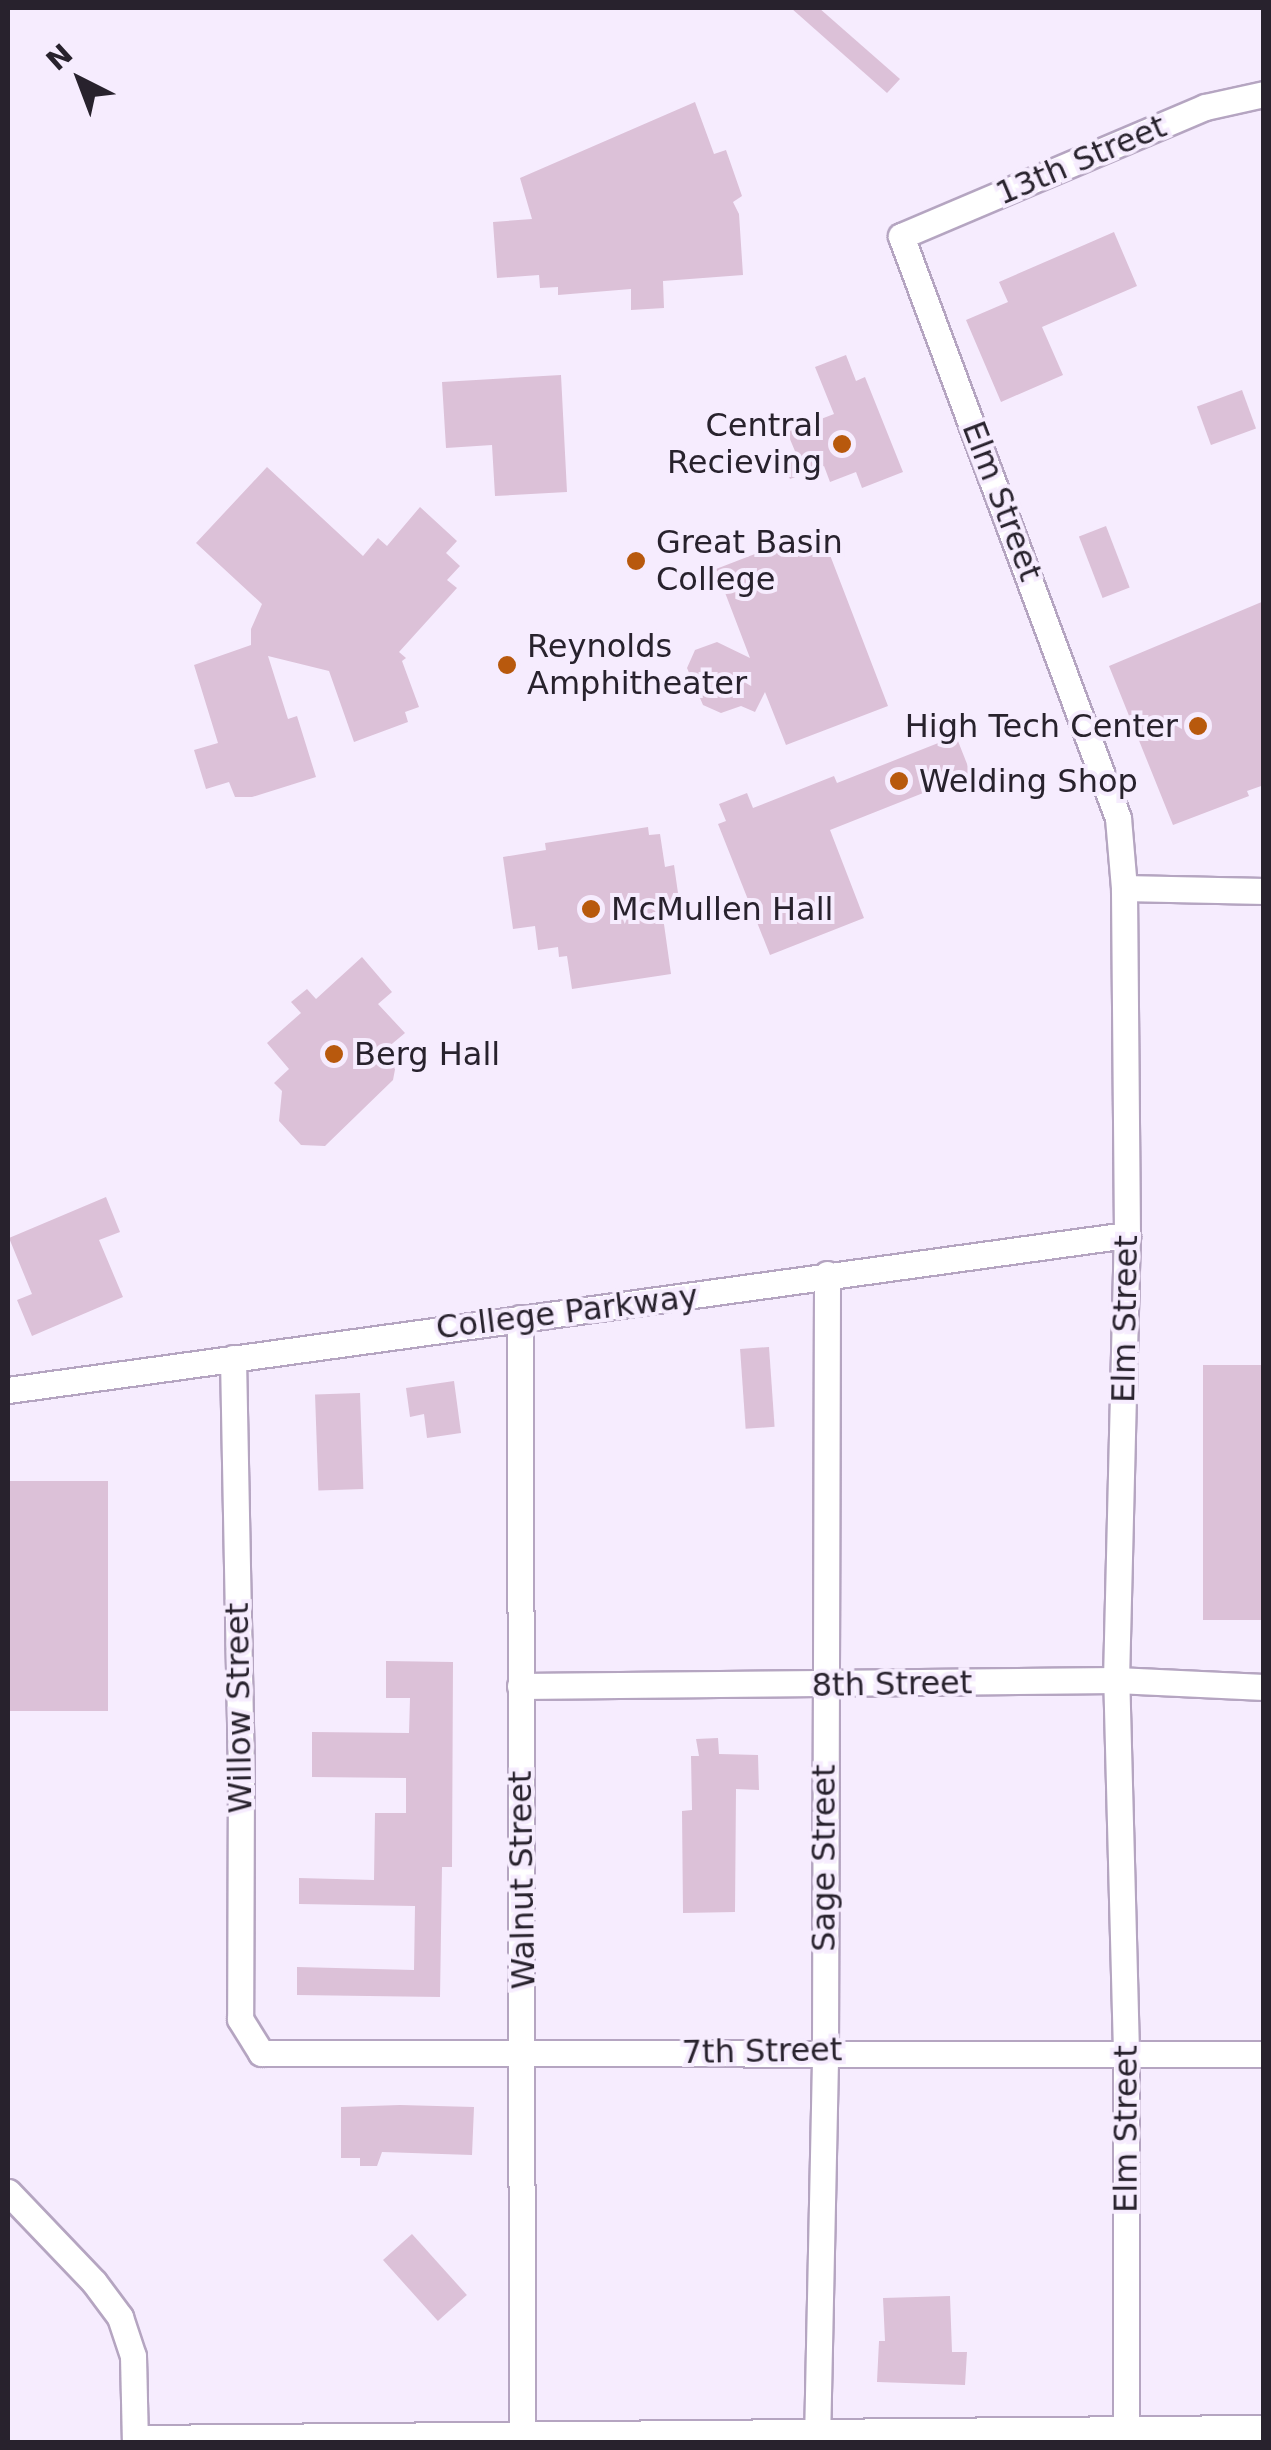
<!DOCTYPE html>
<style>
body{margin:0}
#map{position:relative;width:1271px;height:2450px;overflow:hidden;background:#f6ecfe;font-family:"DejaVu Sans",sans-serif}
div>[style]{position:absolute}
.building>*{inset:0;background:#dcc1d8;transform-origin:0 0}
.roads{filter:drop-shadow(2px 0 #b5a5c1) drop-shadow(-2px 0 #b5a5c1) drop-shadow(0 2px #b5a5c1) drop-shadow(0 -2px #b5a5c1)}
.minor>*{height:25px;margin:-12.5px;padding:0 12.5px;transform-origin:12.5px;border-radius:12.5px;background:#fff}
.dots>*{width:28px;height:28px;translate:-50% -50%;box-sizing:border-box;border:5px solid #f6ecfe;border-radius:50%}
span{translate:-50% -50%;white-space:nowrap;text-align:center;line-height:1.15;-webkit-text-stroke:8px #f6ecfe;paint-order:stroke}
.street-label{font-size:32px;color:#28222d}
.poi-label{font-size:32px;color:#28222d}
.right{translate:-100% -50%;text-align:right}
.left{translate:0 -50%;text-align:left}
.frame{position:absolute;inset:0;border:10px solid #28222d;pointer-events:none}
.north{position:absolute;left:30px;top:30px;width:100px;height:100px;-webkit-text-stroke:8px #f6ecfe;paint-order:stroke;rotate:318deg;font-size:28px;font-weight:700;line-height:40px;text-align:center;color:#28222d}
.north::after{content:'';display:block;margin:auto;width:35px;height:45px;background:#28222d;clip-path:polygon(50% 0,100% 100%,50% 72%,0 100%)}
</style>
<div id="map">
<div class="building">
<div style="clip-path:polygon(791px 8px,819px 8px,900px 79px,887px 93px)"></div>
<div style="clip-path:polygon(695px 102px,714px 154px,726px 150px,742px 196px,733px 202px,739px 214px,743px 275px,663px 281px,664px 308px,631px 310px,631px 289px,558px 295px,558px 287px,540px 288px,539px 275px,497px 278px,493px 222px,532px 219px,520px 178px)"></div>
<div style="clip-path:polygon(1114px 232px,1137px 286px,1042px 327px,1063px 375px,1001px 402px,966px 320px,1008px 302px,999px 282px)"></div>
<div style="clip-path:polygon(846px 355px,856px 381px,865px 377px,903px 472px,862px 488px,856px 472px,830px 482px,824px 466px,790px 479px,783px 461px,797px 456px,787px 432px,834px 414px,815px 367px)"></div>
<div style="clip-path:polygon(561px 375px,567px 492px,495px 496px,492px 445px,446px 448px,442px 382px)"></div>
<div style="left:1242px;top:390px;width:41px;height:48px;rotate:70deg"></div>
<div style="clip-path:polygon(267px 467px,363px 556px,378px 538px,387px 546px,420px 507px,457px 541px,446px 553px,460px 566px,447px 580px,457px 588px,399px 652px,406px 658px,402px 661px,419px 707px,405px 712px,408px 722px,354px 742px,329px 671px,268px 656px,288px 719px,297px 716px,316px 777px,252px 797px,235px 797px,229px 782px,206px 789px,194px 750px,218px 743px,194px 665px,251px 645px,251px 629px,262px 604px,196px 543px)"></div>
<div style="left:1106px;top:526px;width:66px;height:29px;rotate:69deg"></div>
<div style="clip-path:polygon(820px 529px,888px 706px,786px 745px,765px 692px,755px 712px,741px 706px,721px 713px,703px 705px,687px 668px,695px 650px,717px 642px,750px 658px,716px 569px)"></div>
<div style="clip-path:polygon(1264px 601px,1264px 785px,1247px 791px,1249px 796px,1173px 825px,1109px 666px)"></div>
<div style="clip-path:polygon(956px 736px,971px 774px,830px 830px,864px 918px,770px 955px,718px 824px,726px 821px,719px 804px,747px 793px,753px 808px,834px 776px,837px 783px)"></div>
<div style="clip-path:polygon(648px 827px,649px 835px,660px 834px,665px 867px,674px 865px,680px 907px,662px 910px,671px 974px,572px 989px,567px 956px,559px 957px,558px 947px,538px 950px,535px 926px,513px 929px,503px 857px,546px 850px,545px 843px)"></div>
<div style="clip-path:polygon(362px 957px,392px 992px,378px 1004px,405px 1033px,387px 1048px,397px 1059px,393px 1080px,325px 1146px,301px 1145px,279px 1121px,282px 1091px,274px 1083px,289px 1069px,267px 1043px,301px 1013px,291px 1002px,307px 989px,316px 999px)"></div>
<div style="clip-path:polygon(106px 1197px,120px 1232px,99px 1240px,123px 1297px,32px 1336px,17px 1300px,32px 1294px,9px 1238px)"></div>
<div style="left:769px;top:1347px;width:80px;height:29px;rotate:86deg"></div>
<div style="left:1203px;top:1365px;width:61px;height:255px"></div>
<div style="clip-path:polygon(454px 1381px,461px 1433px,427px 1438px,424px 1414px,410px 1417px,406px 1388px)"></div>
<div style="left:360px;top:1393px;width:96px;height:45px;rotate:88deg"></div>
<div style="left:8px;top:1481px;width:100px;height:230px"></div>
<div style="clip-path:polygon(386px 1661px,453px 1662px,452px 1867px,442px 1867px,440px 1997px,297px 1995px,297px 1967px,414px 1970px,415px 1906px,299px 1904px,299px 1878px,374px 1880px,375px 1813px,406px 1813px,406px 1778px,312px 1777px,312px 1732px,409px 1733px,410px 1698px,386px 1698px)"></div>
<div style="clip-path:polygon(718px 1738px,719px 1754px,758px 1755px,759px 1790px,736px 1789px,735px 1912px,683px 1913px,682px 1811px,692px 1810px,691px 1756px,699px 1756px,696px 1739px)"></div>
<div style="clip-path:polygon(400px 2105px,474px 2107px,472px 2155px,382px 2152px,377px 2166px,360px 2166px,360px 2158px,341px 2158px,341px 2107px)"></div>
<div style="left:412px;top:2234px;width:82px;height:39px;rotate:48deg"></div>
<div style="clip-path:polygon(950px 2296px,952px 2352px,967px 2352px,965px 2385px,877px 2382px,879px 2341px,885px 2341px,883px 2298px)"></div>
</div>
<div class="roads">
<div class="minor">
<div style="left:1124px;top:888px;width:140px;rotate:1.2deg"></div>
<div style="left:520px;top:1318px;width:1124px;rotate:89.9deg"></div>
<div style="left:233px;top:1358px;width:415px;rotate:88.9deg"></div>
<div style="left:241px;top:1773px;width:246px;rotate:90.2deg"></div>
<div style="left:240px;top:2019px;width:40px;rotate:58deg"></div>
<div style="left:261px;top:2053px;width:1003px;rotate:0.06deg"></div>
<div style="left:8px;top:1390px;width:1130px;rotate:-7.89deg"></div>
<div style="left:520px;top:1686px;width:596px;rotate:-0.58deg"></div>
<div style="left:1116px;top:1680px;width:148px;rotate:2.7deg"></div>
<div style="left:8px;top:2192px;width:124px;rotate:46.3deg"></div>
<div style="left:94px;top:2282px;width:44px;rotate:53.4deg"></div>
<div style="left:120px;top:2317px;width:41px;rotate:71.6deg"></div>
<div style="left:133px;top:2356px;width:86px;rotate:88.7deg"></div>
<div style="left:135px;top:2438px;width:1129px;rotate:-0.51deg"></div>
<div style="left:817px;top:2442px;width:392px;rotate:-88.8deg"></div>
<div style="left:825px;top:2050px;width:776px;rotate:-89.85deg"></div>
<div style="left:1126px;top:2442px;width:390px;rotate:-90deg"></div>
<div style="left:1126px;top:2052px;width:372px;rotate:-91.5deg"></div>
<div style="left:1116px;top:1680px;width:445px;rotate:-88.6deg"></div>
<div style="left:1127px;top:1235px;width:347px;rotate:-90.5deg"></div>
<div style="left:1124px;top:888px;width:70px;rotate:-94.9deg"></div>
<div style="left:1118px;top:818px;width:621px;rotate:-110.45deg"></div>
<div style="left:901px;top:236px;width:330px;rotate:-23deg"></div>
<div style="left:1205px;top:107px;width:60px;rotate:-12.4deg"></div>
</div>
</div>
<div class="dots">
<div style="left:842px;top:444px;background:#b8590d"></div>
<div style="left:636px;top:561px;background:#b8590d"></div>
<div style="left:507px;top:665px;background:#b8590d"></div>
<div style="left:1198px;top:726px;background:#b8590d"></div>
<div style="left:899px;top:781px;background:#b8590d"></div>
<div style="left:591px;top:909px;background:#b8590d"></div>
<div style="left:334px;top:1054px;background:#b8590d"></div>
</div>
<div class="street-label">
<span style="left:1081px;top:160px;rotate:-23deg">13th Street</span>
<span style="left:1002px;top:501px;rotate:69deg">Elm Street</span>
<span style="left:567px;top:1312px;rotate:-7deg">College Parkway</span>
<span style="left:1125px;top:1319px;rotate:-89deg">Elm Street</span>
<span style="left:892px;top:1684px;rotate:-1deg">8th Street</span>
<span style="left:239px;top:1708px;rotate:-91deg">Willow Street</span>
<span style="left:824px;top:1858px;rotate:-90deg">Sage Street</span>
<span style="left:522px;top:1880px;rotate:-91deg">Walnut Street</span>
<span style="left:762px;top:2051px;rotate:-1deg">7th Street</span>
<span style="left:1126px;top:2129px;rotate:-90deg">Elm Street</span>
</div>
<div class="poi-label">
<span class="right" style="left:822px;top:444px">Central<br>Recieving</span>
<span class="left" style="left:656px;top:561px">Great Basin<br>College</span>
<span class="left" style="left:527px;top:665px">Reynolds<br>Amphitheater</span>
<span class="right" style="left:1178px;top:726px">High Tech Center</span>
<span class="left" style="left:919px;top:781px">Welding Shop</span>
<span class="left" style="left:611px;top:909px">McMullen Hall</span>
<span class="left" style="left:354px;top:1054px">Berg Hall</span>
</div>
<div class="frame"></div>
<div class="north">N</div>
</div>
